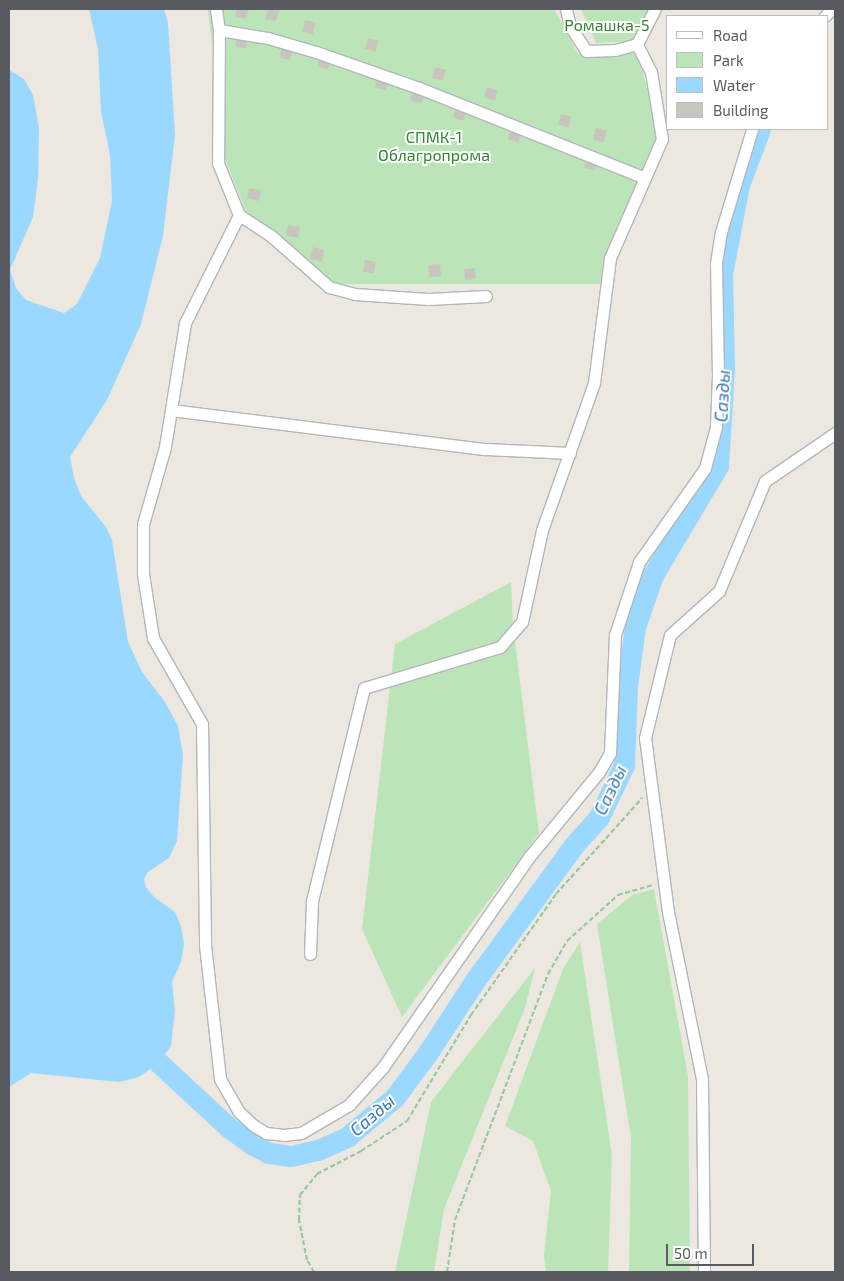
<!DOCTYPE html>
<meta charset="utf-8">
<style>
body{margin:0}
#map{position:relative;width:844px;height:1281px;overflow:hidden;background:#ece8df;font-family:"Exo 2",sans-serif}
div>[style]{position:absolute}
.green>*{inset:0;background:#bbe5b9}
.water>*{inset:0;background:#9bd8ff}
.river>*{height:21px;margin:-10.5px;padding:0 10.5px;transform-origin:10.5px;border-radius:10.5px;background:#9bd8ff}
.building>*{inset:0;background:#c8c5be;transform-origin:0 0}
.path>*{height:2px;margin-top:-1px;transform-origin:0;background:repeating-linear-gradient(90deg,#92c69f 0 5px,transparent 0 7.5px)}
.roads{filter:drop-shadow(1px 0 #b2b6bb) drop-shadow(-1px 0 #b2b6bb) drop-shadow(0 1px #b2b6bb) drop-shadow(0 -1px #b2b6bb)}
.minor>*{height:11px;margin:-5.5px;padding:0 5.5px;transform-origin:5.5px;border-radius:5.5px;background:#fff}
span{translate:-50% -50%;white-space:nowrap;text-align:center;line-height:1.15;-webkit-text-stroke:4px #fff;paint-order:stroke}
.park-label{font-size:16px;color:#328632}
.water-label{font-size:18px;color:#3778b3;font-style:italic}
.frame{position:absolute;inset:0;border:10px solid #585c61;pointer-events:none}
.legend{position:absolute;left:666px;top:15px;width:162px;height:115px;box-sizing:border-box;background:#fff;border:1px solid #bcbec0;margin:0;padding:6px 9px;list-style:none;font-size:15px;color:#585c61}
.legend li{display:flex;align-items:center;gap:10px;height:25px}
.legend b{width:25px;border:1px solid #bcbec0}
.scale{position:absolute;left:666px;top:1244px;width:88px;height:22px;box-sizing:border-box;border:2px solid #585c61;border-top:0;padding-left:6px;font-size:15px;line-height:18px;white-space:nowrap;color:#585c61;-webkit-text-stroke:4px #fff;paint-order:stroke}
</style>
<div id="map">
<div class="green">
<div style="clip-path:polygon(208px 9px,554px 9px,578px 54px,636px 46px,660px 138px,602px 284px,335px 284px,246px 211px,225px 159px)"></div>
<div style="clip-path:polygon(581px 9px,652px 9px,636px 41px,596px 43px)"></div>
<div style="clip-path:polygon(511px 582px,513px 625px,539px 833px,402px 1017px,362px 929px,395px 644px)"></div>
<div style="clip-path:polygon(654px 889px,688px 1076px,690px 1272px,629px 1272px,631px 1138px,597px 924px,632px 895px)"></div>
<div style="clip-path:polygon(580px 942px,612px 1156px,608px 1272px,546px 1272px,544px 1255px,551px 1191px,533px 1141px,505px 1126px,563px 969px)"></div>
<div style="clip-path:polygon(535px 968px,525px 1008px,444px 1209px,434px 1272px,395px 1272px,431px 1102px)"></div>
</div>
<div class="water">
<div style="clip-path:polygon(89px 9px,164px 9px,168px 23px,175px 135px,163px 236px,141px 324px,107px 400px,70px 457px,74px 478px,81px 496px,106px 527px,112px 540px,128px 642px,142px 672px,165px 702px,178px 726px,183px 755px,177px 841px,169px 858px,148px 872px,144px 879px,146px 887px,154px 897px,175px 912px,181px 926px,184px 944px,181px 962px,172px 982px,175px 1011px,171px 1046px,159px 1063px,139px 1077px,119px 1082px,31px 1073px,9px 1087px,9px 70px,24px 79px,33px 95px,39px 128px,38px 179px,33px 217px,10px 270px,16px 288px,26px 300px,64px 313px,77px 304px,100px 258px,112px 201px,110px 155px,101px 112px,98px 49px)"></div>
</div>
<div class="river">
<div style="left:159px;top:1063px;width:94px;rotate:42.8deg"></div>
<div style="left:228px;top:1127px;width:29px;rotate:36deg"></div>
<div style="left:251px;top:1144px;width:20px;rotate:27deg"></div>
<div style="left:269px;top:1153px;width:22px;rotate:8deg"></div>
<div style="left:291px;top:1156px;width:28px;rotate:-13deg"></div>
<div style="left:318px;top:1150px;width:32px;rotate:-24deg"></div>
<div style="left:347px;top:1137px;width:62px;rotate:-39.8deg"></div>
<div style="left:395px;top:1097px;width:57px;rotate:-53.5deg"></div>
<div style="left:429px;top:1051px;width:86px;rotate:-56.9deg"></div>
<div style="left:476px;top:979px;width:166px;rotate:-53.8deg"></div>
<div style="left:574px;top:845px;width:38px;rotate:-48deg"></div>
<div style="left:599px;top:817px;width:58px;rotate:-64.3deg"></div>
<div style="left:624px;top:765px;width:79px;rotate:-87.8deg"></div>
<div style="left:627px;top:686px;width:60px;rotate:-82.3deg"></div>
<div style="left:635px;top:627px;width:55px;rotate:-70.9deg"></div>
<div style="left:653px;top:575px;width:127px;rotate:-59.2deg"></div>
<div style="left:718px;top:466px;width:98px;rotate:-86.5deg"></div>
<div style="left:724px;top:368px;width:94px;rotate:-91.2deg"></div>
<div style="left:722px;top:274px;width:91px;rotate:-79.2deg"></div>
<div style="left:739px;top:185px;width:60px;rotate:-69.4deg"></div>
</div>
<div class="building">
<div style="clip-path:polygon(237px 9px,249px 9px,246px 19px,235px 16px)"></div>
<div style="clip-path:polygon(268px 9px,279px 10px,276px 21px,265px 19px)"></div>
<div style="left:305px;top:20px;width:11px;height:12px;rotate:15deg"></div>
<div style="left:237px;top:36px;width:11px;height:11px;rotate:10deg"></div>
<div style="left:368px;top:38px;width:11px;height:11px;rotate:15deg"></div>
<div style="left:282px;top:46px;width:11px;height:12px;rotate:10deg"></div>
<div style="left:320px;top:56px;width:11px;height:11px;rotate:15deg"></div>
<div style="left:435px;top:67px;width:11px;height:11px;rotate:15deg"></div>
<div style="left:378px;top:76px;width:11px;height:12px;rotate:15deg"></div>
<div style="left:487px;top:87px;width:11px;height:11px;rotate:15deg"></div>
<div style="left:413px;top:90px;width:12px;height:11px;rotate:14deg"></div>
<div style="left:456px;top:107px;width:11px;height:11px;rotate:15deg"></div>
<div style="left:561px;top:114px;width:11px;height:11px;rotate:15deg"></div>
<div style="left:511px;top:128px;width:11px;height:12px;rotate:15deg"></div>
<div style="left:596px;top:128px;width:11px;height:12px;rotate:15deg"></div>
<div style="left:587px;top:157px;width:11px;height:11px;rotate:15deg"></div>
<div style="left:249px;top:188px;width:12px;height:11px;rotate:9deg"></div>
<div style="left:288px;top:225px;width:12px;height:11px;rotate:9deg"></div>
<div style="left:313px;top:247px;width:12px;height:12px;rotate:14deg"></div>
<div style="left:365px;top:260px;width:11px;height:12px;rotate:10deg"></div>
<div style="left:440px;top:264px;width:12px;height:12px;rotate:85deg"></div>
<div style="left:475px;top:268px;width:11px;height:11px;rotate:85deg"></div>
</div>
<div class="path">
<div style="left:314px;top:1272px;width:14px;rotate:-120deg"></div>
<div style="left:307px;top:1260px;width:41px;rotate:-101.3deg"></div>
<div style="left:299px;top:1220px;width:25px;rotate:-88deg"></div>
<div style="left:300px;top:1195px;width:27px;rotate:-51deg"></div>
<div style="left:317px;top:1174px;width:50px;rotate:-27.6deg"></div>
<div style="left:361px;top:1151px;width:55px;rotate:-33.1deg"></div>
<div style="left:407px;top:1121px;width:124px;rotate:-58.9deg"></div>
<div style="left:471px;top:1015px;width:148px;rotate:-54.9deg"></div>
<div style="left:556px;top:894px;width:129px;rotate:-48.1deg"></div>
<div style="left:447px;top:1272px;width:53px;rotate:-81.3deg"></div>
<div style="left:455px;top:1220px;width:263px;rotate:-69.3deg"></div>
<div style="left:548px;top:974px;width:38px;rotate:-60deg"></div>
<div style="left:567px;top:941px;width:69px;rotate:-42deg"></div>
<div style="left:618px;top:895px;width:37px;rotate:-16deg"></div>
</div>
<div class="roads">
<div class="minor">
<div style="left:216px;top:9px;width:21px;rotate:82deg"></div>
<div style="left:219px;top:30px;width:133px;rotate:90.4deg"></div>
<div style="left:218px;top:163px;width:56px;rotate:68deg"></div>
<div style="left:239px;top:215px;width:121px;rotate:116.6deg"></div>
<div style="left:185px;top:323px;width:126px;rotate:99.2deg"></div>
<div style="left:165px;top:447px;width:80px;rotate:105.9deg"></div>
<div style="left:143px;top:524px;width:50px;rotate:90deg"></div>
<div style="left:143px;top:574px;width:65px;rotate:81.1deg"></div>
<div style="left:153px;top:638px;width:99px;rotate:60.3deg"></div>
<div style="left:202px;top:724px;width:221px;rotate:89.2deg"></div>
<div style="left:205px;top:945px;width:135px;rotate:83.6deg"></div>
<div style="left:220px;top:1079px;width:38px;rotate:60deg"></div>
<div style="left:239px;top:1112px;width:19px;rotate:43deg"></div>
<div style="left:253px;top:1125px;width:15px;rotate:32deg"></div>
<div style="left:266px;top:1133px;width:18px;rotate:6deg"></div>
<div style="left:284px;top:1135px;width:17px;rotate:-7deg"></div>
<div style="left:301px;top:1133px;width:56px;rotate:-30.3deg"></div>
<div style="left:349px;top:1105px;width:51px;rotate:-48.2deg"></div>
<div style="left:383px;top:1067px;width:256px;rotate:-55.2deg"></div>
<div style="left:529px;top:857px;width:110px;rotate:-50.5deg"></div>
<div style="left:599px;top:772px;width:22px;rotate:-60deg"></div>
<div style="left:610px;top:753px;width:118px;rotate:-87.6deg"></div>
<div style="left:615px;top:635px;width:77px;rotate:-71.8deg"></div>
<div style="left:639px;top:562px;width:115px;rotate:-54.9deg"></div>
<div style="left:705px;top:468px;width:42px;rotate:-75deg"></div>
<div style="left:716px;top:427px;width:51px;rotate:-87.8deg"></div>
<div style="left:718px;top:376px;width:113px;rotate:-91deg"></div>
<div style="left:716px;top:263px;width:31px;rotate:-81deg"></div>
<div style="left:721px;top:232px;width:108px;rotate:-73.2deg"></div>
<div style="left:566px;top:9px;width:17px;rotate:77deg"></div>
<div style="left:570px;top:26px;width:30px;rotate:57deg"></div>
<div style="left:586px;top:51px;width:29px;rotate:-2deg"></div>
<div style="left:615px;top:50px;width:23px;rotate:-15deg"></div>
<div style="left:825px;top:16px;width:9px;rotate:-49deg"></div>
<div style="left:219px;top:30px;width:50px;rotate:9.3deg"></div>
<div style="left:268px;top:38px;width:50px;rotate:16.3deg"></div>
<div style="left:316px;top:52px;width:109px;rotate:19.3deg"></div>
<div style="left:419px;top:88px;width:243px;rotate:21.7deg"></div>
<div style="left:637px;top:44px;width:39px;rotate:-63deg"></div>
<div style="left:239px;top:215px;width:37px;rotate:33deg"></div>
<div style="left:270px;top:235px;width:79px;rotate:41.4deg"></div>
<div style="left:329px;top:287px;width:27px;rotate:15deg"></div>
<div style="left:355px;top:294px;width:73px;rotate:3.9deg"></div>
<div style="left:428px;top:299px;width:58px;rotate:-3deg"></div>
<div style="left:171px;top:410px;width:317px;rotate:7.1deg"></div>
<div style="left:486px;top:449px;width:84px;rotate:2.7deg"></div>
<div style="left:310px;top:954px;width:53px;rotate:-87.8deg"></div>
<div style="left:312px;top:901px;width:219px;rotate:-76.3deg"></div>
<div style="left:364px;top:688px;width:142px;rotate:-16.8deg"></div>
<div style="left:500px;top:647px;width:33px;rotate:-49deg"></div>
<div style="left:522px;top:622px;width:94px;rotate:-77.7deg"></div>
<div style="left:542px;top:530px;width:156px;rotate:-70.5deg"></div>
<div style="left:594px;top:383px;width:126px;rotate:-82.7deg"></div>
<div style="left:610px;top:258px;width:130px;rotate:-66.4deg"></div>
<div style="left:662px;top:139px;width:68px;rotate:-99.3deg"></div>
<div style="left:651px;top:72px;width:31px;rotate:-117deg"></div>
<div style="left:704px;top:1272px;width:193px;rotate:-90.6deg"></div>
<div style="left:702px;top:1079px;width:170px;rotate:-101.5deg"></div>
<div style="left:668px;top:912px;width:176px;rotate:-97.5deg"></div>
<div style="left:645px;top:738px;width:106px;rotate:-76.4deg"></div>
<div style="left:670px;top:635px;width:66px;rotate:-41.9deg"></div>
<div style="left:719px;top:591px;width:119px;rotate:-67.3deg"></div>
<div style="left:765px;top:481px;width:85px;rotate:-34.4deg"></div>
</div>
</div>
<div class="park-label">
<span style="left:607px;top:25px">Ромашка-5</span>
<span style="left:434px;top:146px">СПМК-1<br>Облагропрома</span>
</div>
<div class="water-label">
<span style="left:722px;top:396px;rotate:-87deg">Сазды</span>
<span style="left:610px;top:790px;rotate:-65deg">Сазды</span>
<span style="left:372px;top:1115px;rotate:-41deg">Сазды</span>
</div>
<div class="frame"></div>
<ul class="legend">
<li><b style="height:6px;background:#fff"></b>Road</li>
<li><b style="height:14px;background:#bbe5b9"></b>Park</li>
<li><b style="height:14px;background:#9bd8ff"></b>Water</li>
<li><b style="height:14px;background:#c8c5be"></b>Building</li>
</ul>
<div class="scale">50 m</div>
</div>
